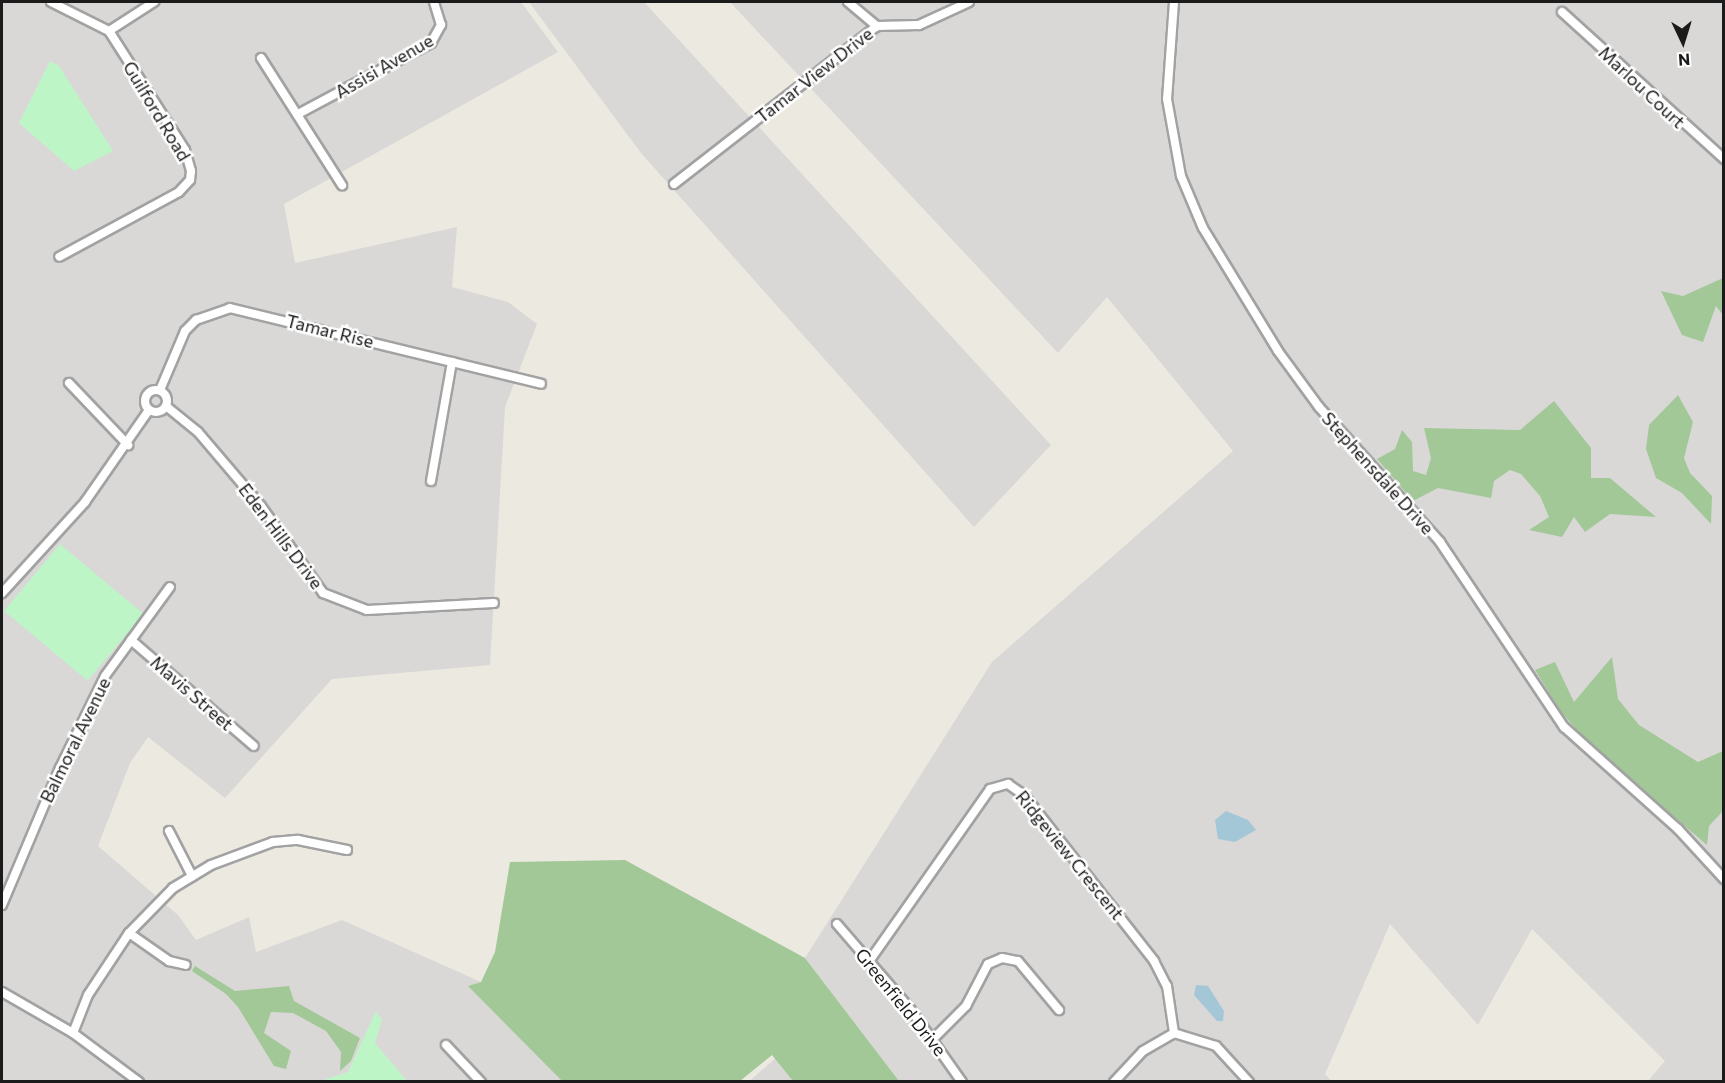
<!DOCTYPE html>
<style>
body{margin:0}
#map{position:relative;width:1725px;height:1083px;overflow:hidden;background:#ece9e0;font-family:Commissioner,sans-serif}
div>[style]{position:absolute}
.residential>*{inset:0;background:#d9d8d7}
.forest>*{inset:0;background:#a2c898}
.park>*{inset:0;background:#bef5c7;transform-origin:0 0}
.water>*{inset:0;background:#a3c7d7}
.roads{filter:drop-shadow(2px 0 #a2a2a2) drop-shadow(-2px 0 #a2a2a2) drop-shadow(0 2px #a2a2a2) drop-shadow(0 -2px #a2a2a2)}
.street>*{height:8px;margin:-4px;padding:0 4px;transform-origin:4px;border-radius:4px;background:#fff}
.street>.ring{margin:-4px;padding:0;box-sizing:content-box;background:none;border:8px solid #fff;border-radius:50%}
span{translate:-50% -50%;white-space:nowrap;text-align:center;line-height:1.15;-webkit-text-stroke:5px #fff;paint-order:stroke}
.street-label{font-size:18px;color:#1b1b1b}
.frame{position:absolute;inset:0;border:3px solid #1b1b1b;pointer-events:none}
.north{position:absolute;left:1653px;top:12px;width:60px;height:60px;-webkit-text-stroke:4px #fff;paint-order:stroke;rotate:176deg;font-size:16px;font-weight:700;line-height:24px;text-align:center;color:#1b1b1b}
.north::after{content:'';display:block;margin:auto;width:21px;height:27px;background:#1b1b1b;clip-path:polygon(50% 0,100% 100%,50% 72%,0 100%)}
</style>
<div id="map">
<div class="residential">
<div style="clip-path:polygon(2px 2px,521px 2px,558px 52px,284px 204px,295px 263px,457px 227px,452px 287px,508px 302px,537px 324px,505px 407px,490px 665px,332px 679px,225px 798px,148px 737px,130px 763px,98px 846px,178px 915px,196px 940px,249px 917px,256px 952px,342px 920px,481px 982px,469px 986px,562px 1081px,2px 1082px)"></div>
<div style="clip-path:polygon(529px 2px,644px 2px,1051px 445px,974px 527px,641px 153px)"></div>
<div style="clip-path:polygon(730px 2px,1723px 2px,1723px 1081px,1648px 1081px,1665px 1061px,1532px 929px,1478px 1025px,1390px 924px,1325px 1074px,1331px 1081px,899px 1081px,805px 958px,992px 662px,1233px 451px,1107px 297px,1058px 353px)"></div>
<div style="clip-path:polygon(777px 1057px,796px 1082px,748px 1082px)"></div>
</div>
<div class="forest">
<div style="clip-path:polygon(1723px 278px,1723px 315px,1716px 306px,1703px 342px,1682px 335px,1661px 291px,1683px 296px)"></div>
<div style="clip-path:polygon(1678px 395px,1693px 422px,1684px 458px,1690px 473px,1712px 496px,1711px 524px,1682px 493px,1656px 478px,1646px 449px,1649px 425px)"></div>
<div style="clip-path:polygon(1554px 401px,1591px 448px,1591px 478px,1610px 478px,1656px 517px,1610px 514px,1585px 532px,1574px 517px,1562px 537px,1529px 530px,1549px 517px,1540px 496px,1521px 474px,1510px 470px,1494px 481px,1491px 498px,1438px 488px,1413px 501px,1377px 459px,1395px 449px,1402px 430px,1412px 442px,1413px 471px,1426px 475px,1431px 458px,1424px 428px,1520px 430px)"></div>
<div style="clip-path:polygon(1612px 657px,1618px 699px,1639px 725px,1698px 762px,1723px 751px,1723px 811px,1709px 826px,1707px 845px,1592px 747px,1561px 712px,1535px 670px,1555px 662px,1574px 702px)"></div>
<div style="clip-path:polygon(625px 860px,805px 958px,899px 1081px,793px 1081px,772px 1055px,740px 1081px,562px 1081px,468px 986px,481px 982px,495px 952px,510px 862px)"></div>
<div style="clip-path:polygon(195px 966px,235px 991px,289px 986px,294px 1001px,360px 1038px,351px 1061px,340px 1071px,341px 1052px,326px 1031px,293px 1013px,271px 1012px,264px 1033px,291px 1051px,286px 1069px,274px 1066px,238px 1007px,226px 994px,192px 971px)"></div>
</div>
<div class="park">
<div style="clip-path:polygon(50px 61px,59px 66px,113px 151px,74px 171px,19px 123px)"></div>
<div style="left:60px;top:544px;width:109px;height:87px;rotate:40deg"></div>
<div style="clip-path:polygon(376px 1011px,382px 1020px,375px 1043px,407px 1081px,277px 1081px,324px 1080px,348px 1072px)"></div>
</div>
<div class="water">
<div style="clip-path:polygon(1226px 811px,1248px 820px,1256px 830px,1235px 842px,1218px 839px,1215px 820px)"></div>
<div style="clip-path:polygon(1196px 985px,1208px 986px,1224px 1011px,1223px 1021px,1217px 1021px,1194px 995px)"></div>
</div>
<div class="roads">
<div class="street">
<div style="left:51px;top:2px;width:65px;rotate:26.6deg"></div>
<div style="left:109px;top:31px;width:141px;rotate:57.4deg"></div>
<div style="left:185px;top:150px;width:22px;rotate:74deg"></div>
<div style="left:191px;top:171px;width:9px;rotate:96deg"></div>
<div style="left:190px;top:180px;width:16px;rotate:133deg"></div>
<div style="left:179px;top:192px;width:136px;rotate:151.6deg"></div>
<div style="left:848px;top:2px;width:38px;rotate:40deg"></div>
<div style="left:1174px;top:2px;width:97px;rotate:94.1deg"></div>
<div style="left:1167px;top:99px;width:78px;rotate:79.7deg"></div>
<div style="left:1181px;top:176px;width:56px;rotate:67.1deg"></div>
<div style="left:1203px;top:228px;width:144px;rotate:58.6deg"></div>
<div style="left:1278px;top:351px;width:69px;rotate:53.8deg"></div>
<div style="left:1319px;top:407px;width:181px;rotate:48.1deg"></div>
<div style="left:1440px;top:542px;width:223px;rotate:56.2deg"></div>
<div style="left:1564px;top:727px;width:153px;rotate:41.8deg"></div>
<div style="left:1678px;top:829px;width:68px;rotate:47.4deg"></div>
<div style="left:1562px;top:12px;width:219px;rotate:42.2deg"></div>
<div style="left:109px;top:31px;width:54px;rotate:-32.8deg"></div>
<div style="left:261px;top:58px;width:151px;rotate:57.5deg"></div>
<div style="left:298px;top:114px;width:151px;rotate:-28.1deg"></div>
<div style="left:431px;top:43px;width:21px;rotate:-61deg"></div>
<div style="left:441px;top:25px;width:24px;rotate:-107deg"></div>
<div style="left:674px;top:184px;width:257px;rotate:-37.9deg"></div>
<div style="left:877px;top:26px;width:42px;rotate:-1.4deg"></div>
<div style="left:919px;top:25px;width:55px;rotate:-24.7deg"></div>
<div style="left:69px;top:383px;width:86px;rotate:46.4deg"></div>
<div class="ring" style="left:145px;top:390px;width:14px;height:14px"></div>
<div style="left:160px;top:390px;width:64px;rotate:-67deg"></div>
<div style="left:185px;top:331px;width:16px;rotate:-45deg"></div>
<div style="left:196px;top:320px;width:36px;rotate:-19deg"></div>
<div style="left:230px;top:308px;width:320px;rotate:13.7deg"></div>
<div style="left:166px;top:406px;width:41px;rotate:39.1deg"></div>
<div style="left:198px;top:432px;width:97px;rotate:49.6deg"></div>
<div style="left:261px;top:506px;width:107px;rotate:54.5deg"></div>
<div style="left:323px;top:593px;width:47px;rotate:21.1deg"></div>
<div style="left:367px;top:610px;width:127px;rotate:-3.2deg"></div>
<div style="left:431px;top:481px;width:121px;rotate:-80deg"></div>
<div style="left:2px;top:593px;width:123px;rotate:-47.6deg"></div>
<div style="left:85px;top:502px;width:112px;rotate:-55.2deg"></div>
<div style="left:131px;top:640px;width:162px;rotate:40.8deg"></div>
<div style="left:169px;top:831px;width:51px;rotate:62.9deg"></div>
<div style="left:2px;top:905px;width:149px;rotate:-67.1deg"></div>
<div style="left:60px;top:768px;width:102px;rotate:-63.9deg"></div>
<div style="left:105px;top:676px;width:110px;rotate:-53.9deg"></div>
<div style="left:837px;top:924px;width:113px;rotate:49.3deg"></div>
<div style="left:911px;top:1010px;width:88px;rotate:54.7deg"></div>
<div style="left:129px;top:933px;width:49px;rotate:35deg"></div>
<div style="left:169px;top:961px;width:17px;rotate:13deg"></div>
<div style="left:870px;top:960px;width:209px;rotate:-54.9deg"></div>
<div style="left:990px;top:789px;width:19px;rotate:-16deg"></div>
<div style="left:1008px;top:784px;width:19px;rotate:35deg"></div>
<div style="left:1024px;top:795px;width:211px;rotate:51.9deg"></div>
<div style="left:1154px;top:961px;width:28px;rotate:63deg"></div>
<div style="left:1167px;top:986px;width:48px;rotate:81.5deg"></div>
<div style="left:2px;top:992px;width:82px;rotate:30deg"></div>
<div style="left:73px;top:1033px;width:82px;rotate:36.6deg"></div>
<div style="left:73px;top:1033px;width:41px;rotate:-68.5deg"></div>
<div style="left:88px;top:995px;width:74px;rotate:-56.5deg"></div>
<div style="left:129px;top:933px;width:63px;rotate:-45.6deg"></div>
<div style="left:173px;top:888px;width:44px;rotate:-31.2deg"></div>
<div style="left:211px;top:865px;width:66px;rotate:-20.4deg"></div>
<div style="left:273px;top:842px;width:25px;rotate:-5deg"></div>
<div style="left:298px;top:840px;width:50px;rotate:11.5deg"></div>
<div style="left:1174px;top:1033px;width:44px;rotate:17.2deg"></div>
<div style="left:1216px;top:1046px;width:49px;rotate:47.5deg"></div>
<div style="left:933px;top:1039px;width:47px;rotate:-45deg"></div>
<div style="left:966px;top:1006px;width:47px;rotate:-62.4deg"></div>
<div style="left:988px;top:964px;width:15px;rotate:-23deg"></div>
<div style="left:1002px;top:958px;width:16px;rotate:11deg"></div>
<div style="left:1018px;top:961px;width:64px;rotate:50.1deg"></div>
<div style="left:446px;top:1045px;width:51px;rotate:46.6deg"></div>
<div style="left:1114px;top:1082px;width:42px;rotate:-46.9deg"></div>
<div style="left:1143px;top:1051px;width:36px;rotate:-30deg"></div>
</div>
</div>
<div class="street-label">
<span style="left:384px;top:66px;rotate:-30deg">Assisi Avenue</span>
<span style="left:814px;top:75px;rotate:-38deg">Tamar View Drive</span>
<span style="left:1642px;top:87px;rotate:43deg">Marlou Court</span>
<span style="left:157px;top:111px;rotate:59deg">Guilford Road</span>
<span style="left:330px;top:331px;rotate:14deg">Tamar Rise</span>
<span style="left:1378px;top:473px;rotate:48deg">Stephensdale Drive</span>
<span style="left:281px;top:536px;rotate:53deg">Eden Hills Drive</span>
<span style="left:192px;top:693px;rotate:41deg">Mavis Street</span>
<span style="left:75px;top:740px;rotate:-64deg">Balmoral Avenue</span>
<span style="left:1070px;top:855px;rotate:51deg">Ridgeview Crescent</span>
<span style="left:901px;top:1002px;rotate:51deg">Greenfield Drive</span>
</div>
<div class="frame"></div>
<div class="north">N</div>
</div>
